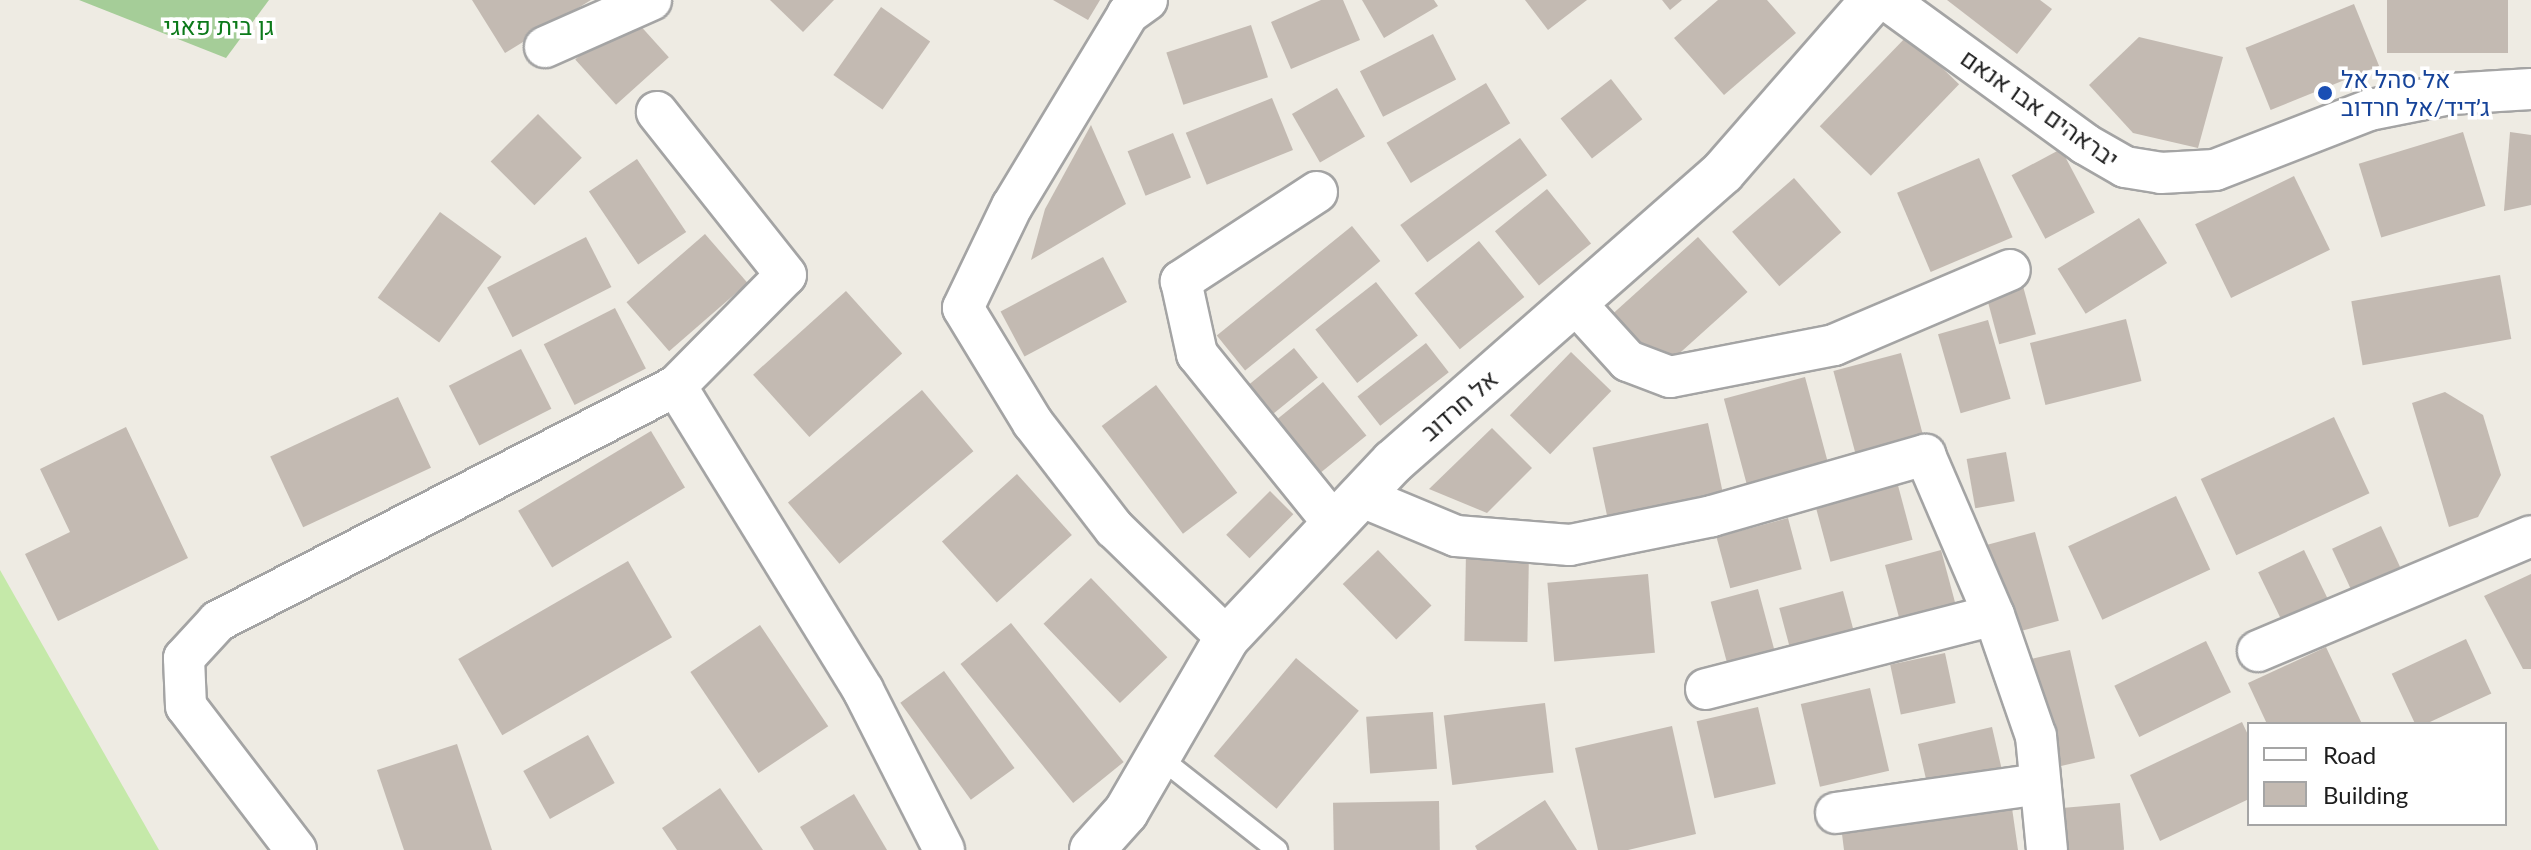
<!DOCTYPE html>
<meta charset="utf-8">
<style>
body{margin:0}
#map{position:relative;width:2531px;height:850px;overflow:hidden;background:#eeebe3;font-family:Lato,Heebo,sans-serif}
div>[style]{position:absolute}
.grass>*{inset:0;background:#c5e9a9}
.forest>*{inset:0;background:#a5cd98}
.building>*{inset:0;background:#c3bab2;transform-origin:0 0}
.roads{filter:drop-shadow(2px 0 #a4a4a4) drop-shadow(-2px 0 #a4a4a4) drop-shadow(0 2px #a4a4a4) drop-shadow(0 -2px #a4a4a4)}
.service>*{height:20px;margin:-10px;padding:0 10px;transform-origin:10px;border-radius:10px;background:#fff}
.minor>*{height:40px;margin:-20px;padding:0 20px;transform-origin:20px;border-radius:20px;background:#fff}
.tertiary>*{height:44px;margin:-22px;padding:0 22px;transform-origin:22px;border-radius:22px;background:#fff}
.dots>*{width:22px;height:22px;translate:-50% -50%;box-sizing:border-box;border:4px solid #fff;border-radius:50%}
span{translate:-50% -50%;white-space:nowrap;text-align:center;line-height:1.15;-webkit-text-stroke:7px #fff;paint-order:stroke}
.park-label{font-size:24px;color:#0c7a1a}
.transit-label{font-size:24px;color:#164399}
.left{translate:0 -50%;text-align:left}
.street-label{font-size:24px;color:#1d1d1d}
.legend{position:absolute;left:2247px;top:722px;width:260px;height:104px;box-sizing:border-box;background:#fff;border:2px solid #a5a5a5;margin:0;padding:10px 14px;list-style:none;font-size:24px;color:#1d1d1d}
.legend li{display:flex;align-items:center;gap:16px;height:40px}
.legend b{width:40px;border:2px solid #a5a5a5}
</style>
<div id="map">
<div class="grass">
<div style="clip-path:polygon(0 570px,159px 850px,0 850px)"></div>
</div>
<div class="forest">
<div style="clip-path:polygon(79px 0,269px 0,226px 58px)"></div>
</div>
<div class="building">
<div style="clip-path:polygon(472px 0,591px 0,505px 53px)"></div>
<div style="clip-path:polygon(770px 0,834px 0,803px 32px)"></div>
<div style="clip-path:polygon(1053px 0,1100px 0,1088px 20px)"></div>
<div style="clip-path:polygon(1321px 0,1343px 0,1360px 40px,1291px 69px,1271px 22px)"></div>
<div style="clip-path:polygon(1362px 0,1434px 0,1438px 6px,1384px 38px)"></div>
<div style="clip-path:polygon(1525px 0,1587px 0,1548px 30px)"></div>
<div style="clip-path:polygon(1662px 0,1682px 0,1670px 10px)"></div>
<div style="clip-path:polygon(1718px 0,1767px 0,1796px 33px,1724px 95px,1674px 38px)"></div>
<div style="clip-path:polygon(1947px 0,2040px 0,2052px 9px,2017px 54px)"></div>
<div style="left:2387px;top:0;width:121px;height:53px"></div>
<div style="left:2354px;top:4px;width:67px;height:117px;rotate:68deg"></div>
<div style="left:881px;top:7px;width:60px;height:83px;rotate:35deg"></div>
<div style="left:628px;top:12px;width:61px;height:71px;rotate:48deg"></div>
<div style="left:1251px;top:25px;width:55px;height:89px;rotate:72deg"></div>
<div style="left:1433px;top:34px;width:51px;height:82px;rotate:63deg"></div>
<div style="left:1908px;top:35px;width:71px;height:127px;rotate:44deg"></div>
<div style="clip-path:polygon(2139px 37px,2223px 57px,2198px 148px,2133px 133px,2089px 85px)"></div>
<div style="left:1611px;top:79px;width:51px;height:64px;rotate:52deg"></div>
<div style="left:1486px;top:83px;width:47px;height:116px;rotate:59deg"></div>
<div style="left:1337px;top:88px;width:56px;height:52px;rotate:60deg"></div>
<div style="left:1272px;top:98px;width:56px;height:93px;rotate:68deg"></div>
<div style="left:538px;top:114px;width:62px;height:67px;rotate:45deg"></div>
<div style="clip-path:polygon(1091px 125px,1126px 204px,1031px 260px,1045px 209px)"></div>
<div style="left:2463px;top:132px;width:77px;height:109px;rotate:73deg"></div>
<div style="clip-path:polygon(2510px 132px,2531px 135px,2531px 205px,2504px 211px)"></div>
<div style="left:1173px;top:133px;width:48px;height:49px;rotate:68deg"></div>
<div style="left:1520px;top:138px;width:46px;height:148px;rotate:54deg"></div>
<div style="left:2061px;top:149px;width:72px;height:56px;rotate:62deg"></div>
<div style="left:1979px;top:158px;width:86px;height:89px;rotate:67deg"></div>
<div style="left:637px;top:159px;width:88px;height:58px;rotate:56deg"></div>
<div style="left:2294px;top:176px;width:82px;height:110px;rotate:64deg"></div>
<div style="left:1794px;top:178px;width:72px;height:82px;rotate:49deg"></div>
<div style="left:1547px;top:189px;width:70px;height:67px;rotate:51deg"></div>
<div style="left:440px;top:212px;width:76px;height:106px;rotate:36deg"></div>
<div style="left:2139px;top:218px;width:53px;height:96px;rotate:58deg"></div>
<div style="left:1352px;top:226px;width:45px;height:174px;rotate:51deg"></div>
<div style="left:705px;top:234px;width:65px;height:104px;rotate:49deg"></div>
<div style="left:586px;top:237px;width:56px;height:111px;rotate:63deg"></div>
<div style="left:1698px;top:237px;width:74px;height:115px;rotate:48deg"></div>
<div style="left:1479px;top:241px;width:72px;height:83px;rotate:51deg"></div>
<div style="left:1103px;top:257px;width:51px;height:116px;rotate:62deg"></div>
<div style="left:2500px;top:275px;width:65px;height:151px;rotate:80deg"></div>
<div style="left:1376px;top:282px;width:68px;height:77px;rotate:52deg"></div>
<div style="left:2023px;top:286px;width:50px;height:38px;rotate:75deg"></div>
<div style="left:846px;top:291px;width:84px;height:125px;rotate:48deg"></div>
<div style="left:615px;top:308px;width:68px;height:80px;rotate:63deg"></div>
<div style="left:2126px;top:319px;width:64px;height:99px;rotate:76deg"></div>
<div style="left:1988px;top:320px;width:82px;height:52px;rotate:74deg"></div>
<div style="left:1426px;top:343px;width:37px;height:87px;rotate:52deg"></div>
<div style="left:1294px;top:348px;width:38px;height:59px;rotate:51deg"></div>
<div style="left:521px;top:349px;width:67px;height:81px;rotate:63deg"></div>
<div style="left:1571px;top:352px;width:56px;height:88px;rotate:44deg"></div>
<div style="left:1901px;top:353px;width:90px;height:70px;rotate:75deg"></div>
<div style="left:1805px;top:377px;width:91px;height:84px;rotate:75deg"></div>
<div style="left:1323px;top:382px;width:69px;height:69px;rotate:51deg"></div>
<div style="left:1156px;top:385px;width:135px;height:68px;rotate:53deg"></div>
<div style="left:922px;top:390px;width:80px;height:175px;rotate:50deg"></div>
<div style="clip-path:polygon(2445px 392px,2483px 415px,2501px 475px,2478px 517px,2449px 527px,2412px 403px)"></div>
<div style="left:398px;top:397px;width:78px;height:141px;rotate:65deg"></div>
<div style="left:2334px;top:417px;width:84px;height:147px;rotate:65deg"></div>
<div style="left:1708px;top:423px;width:70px;height:118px;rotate:78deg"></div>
<div style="clip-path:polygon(126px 427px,188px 558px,58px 621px,25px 554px,70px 532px,40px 469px)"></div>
<div style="clip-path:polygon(1492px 428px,1532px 468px,1487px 513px,1429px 489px)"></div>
<div style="left:651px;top:431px;width:66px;height:155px;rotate:59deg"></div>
<div style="left:2006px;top:452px;width:50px;height:40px;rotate:80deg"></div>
<div style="left:1017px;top:474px;width:82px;height:101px;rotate:48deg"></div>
<div style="left:1896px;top:478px;width:64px;height:85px;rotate:75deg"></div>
<div style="left:1270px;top:491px;width:33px;height:62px;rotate:45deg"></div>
<div style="left:2176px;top:496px;width:81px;height:119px;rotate:65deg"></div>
<div style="left:1788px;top:518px;width:53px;height:74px;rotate:75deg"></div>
<div style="left:2381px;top:526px;width:54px;height:54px;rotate:65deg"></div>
<div style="left:2035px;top:532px;width:92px;height:84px;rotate:75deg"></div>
<div style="left:1378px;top:550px;width:77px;height:49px;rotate:46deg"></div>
<div style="left:1941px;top:550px;width:79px;height:58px;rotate:75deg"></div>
<div style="left:2304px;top:550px;width:55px;height:51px;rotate:64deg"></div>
<div style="left:1466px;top:551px;width:63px;height:90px;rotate:1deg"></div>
<div style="left:628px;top:561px;width:88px;height:196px;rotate:60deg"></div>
<div style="left:1648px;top:574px;width:79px;height:101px;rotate:85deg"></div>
<div style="clip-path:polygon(2531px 574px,2531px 669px,2523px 669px,2484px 596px)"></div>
<div style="left:1091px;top:578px;width:110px;height:66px;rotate:46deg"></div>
<div style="left:1758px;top:589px;width:64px;height:49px;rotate:75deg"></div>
<div style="left:1843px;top:591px;width:57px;height:66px;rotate:75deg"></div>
<div style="left:1011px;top:623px;width:179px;height:65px;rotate:51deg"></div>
<div style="left:760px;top:625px;width:122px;height:84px;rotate:56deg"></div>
<div style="left:2466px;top:639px;width:60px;height:82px;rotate:65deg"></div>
<div style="left:2206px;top:641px;width:57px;height:102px;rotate:64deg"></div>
<div style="clip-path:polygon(2326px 647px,2362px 724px,2267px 724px,2248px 683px)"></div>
<div style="left:2070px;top:650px;width:111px;height:69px;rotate:77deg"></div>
<div style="left:1945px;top:653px;width:51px;height:56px;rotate:78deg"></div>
<div style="left:1296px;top:658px;width:82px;height:128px;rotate:40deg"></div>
<div style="left:944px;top:671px;width:120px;height:54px;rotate:54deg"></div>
<div style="left:1870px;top:688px;width:85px;height:71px;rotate:77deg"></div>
<div style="left:1545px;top:703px;width:70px;height:102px;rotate:83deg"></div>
<div style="left:1758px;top:707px;width:79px;height:63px;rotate:77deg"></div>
<div style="left:1433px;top:712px;width:57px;height:67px;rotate:86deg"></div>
<div style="clip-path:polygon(2242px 722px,2249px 737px,2249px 799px,2160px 841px,2130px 775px)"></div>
<div style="clip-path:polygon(1672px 726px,1696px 834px,1628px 850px,1598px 850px,1575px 748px)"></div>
<div style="left:1992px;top:727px;width:57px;height:76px;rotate:77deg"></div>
<div style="left:588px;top:735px;width:55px;height:74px;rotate:61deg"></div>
<div style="clip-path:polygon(457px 744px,492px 850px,404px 850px,377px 770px)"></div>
<div style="clip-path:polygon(720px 788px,763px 850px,677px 850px,662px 828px)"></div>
<div style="clip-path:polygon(854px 794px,887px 850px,814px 850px,800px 827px)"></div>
<div style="clip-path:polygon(1545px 800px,1577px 850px,1477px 850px,1475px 846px)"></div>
<div style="left:1439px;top:801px;width:49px;height:106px;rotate:89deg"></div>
<div style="left:2120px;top:803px;width:47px;height:67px;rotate:85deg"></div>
<div style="clip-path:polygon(2012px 808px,2018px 850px,1844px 850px,1842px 834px)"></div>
</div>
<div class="roads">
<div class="service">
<div style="left:1158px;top:756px;width:152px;rotate:38.3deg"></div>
</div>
<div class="minor">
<div style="left:1147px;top:0;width:24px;rotate:144deg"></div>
<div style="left:1128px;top:14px;width:224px;rotate:121.1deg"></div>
<div style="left:1012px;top:206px;width:113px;rotate:115.7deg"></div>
<div style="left:963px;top:308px;width:135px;rotate:58.7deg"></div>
<div style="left:1033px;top:423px;width:133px;rotate:52.4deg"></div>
<div style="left:1114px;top:528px;width:158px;rotate:44.2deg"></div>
<div style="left:1887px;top:0;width:245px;rotate:36deg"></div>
<div style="left:2085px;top:144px;width:46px;rotate:29.9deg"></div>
<div style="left:2125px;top:167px;width:36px;rotate:9deg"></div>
<div style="left:2161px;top:173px;width:54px;rotate:-3.2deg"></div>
<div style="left:2215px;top:170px;width:166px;rotate:-21.2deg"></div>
<div style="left:2370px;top:110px;width:82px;rotate:-11.3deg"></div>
<div style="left:2450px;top:94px;width:81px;rotate:-3.5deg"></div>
<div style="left:545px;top:47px;width:116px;rotate:-23.9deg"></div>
<div style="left:1317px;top:192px;width:163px;rotate:146.8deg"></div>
<div style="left:1181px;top:281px;width:75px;rotate:77.6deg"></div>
<div style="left:1197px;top:354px;width:218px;rotate:51.1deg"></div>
<div style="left:1577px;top:305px;width:76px;rotate:47.7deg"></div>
<div style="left:1628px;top:361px;width:45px;rotate:20.9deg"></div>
<div style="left:1670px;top:377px;width:167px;rotate:-11deg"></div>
<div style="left:1834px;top:345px;width:191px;rotate:-23.1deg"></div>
<div style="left:676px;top:386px;width:357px;rotate:58.4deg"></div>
<div style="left:863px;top:690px;width:179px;rotate:63.1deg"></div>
<div style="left:1360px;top:496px;width:104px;rotate:22.6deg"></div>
<div style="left:1456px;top:536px;width:114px;rotate:4.5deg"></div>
<div style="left:1570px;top:545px;width:145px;rotate:-11.5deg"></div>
<div style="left:1712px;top:516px;width:222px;rotate:-16deg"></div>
<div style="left:1925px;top:455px;width:174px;rotate:66.7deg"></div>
<div style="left:2258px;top:651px;width:296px;rotate:-22.8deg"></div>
<div style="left:1706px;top:689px;width:297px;rotate:-14.4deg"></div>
<div style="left:1994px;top:615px;width:128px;rotate:70.9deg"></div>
<div style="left:2036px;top:736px;width:115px;rotate:84.5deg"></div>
<div style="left:1836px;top:813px;width:206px;rotate:-8.1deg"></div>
<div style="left:296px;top:850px;width:181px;rotate:-127.4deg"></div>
<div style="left:186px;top:706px;width:48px;rotate:-92.4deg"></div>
<div style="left:184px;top:658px;width:50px;rotate:-47.4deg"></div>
<div style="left:218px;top:621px;width:515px;rotate:-27.16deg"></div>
<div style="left:676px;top:386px;width:156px;rotate:-45.3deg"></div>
<div style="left:786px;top:275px;width:208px;rotate:-128.4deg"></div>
</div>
<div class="tertiary">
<div style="left:1092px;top:850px;width:51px;rotate:-48.2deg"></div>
<div style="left:1126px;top:812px;width:201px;rotate:-59.9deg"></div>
<div style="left:1227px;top:638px;width:242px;rotate:-46.7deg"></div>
<div style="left:1393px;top:462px;width:439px;rotate:-41.3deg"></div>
<div style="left:1723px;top:172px;width:228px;rotate:-48.9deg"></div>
</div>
</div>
<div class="dots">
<div style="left:2325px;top:93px;background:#1a4fb4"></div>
</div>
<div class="park-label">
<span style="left:219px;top:26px">גן בית פאגי</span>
</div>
<div class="transit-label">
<span class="left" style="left:2341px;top:93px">אל סהל אל<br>ג׳דיד/אל חרדוב</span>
</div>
<div class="street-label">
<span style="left:2040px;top:108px;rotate:35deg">יבראהים אבו אנאם</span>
<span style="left:1459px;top:405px;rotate:-41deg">אל חרדוב</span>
</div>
<ul class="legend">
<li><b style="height:10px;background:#fff"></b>Road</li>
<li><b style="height:22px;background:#c3bab2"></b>Building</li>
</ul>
</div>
